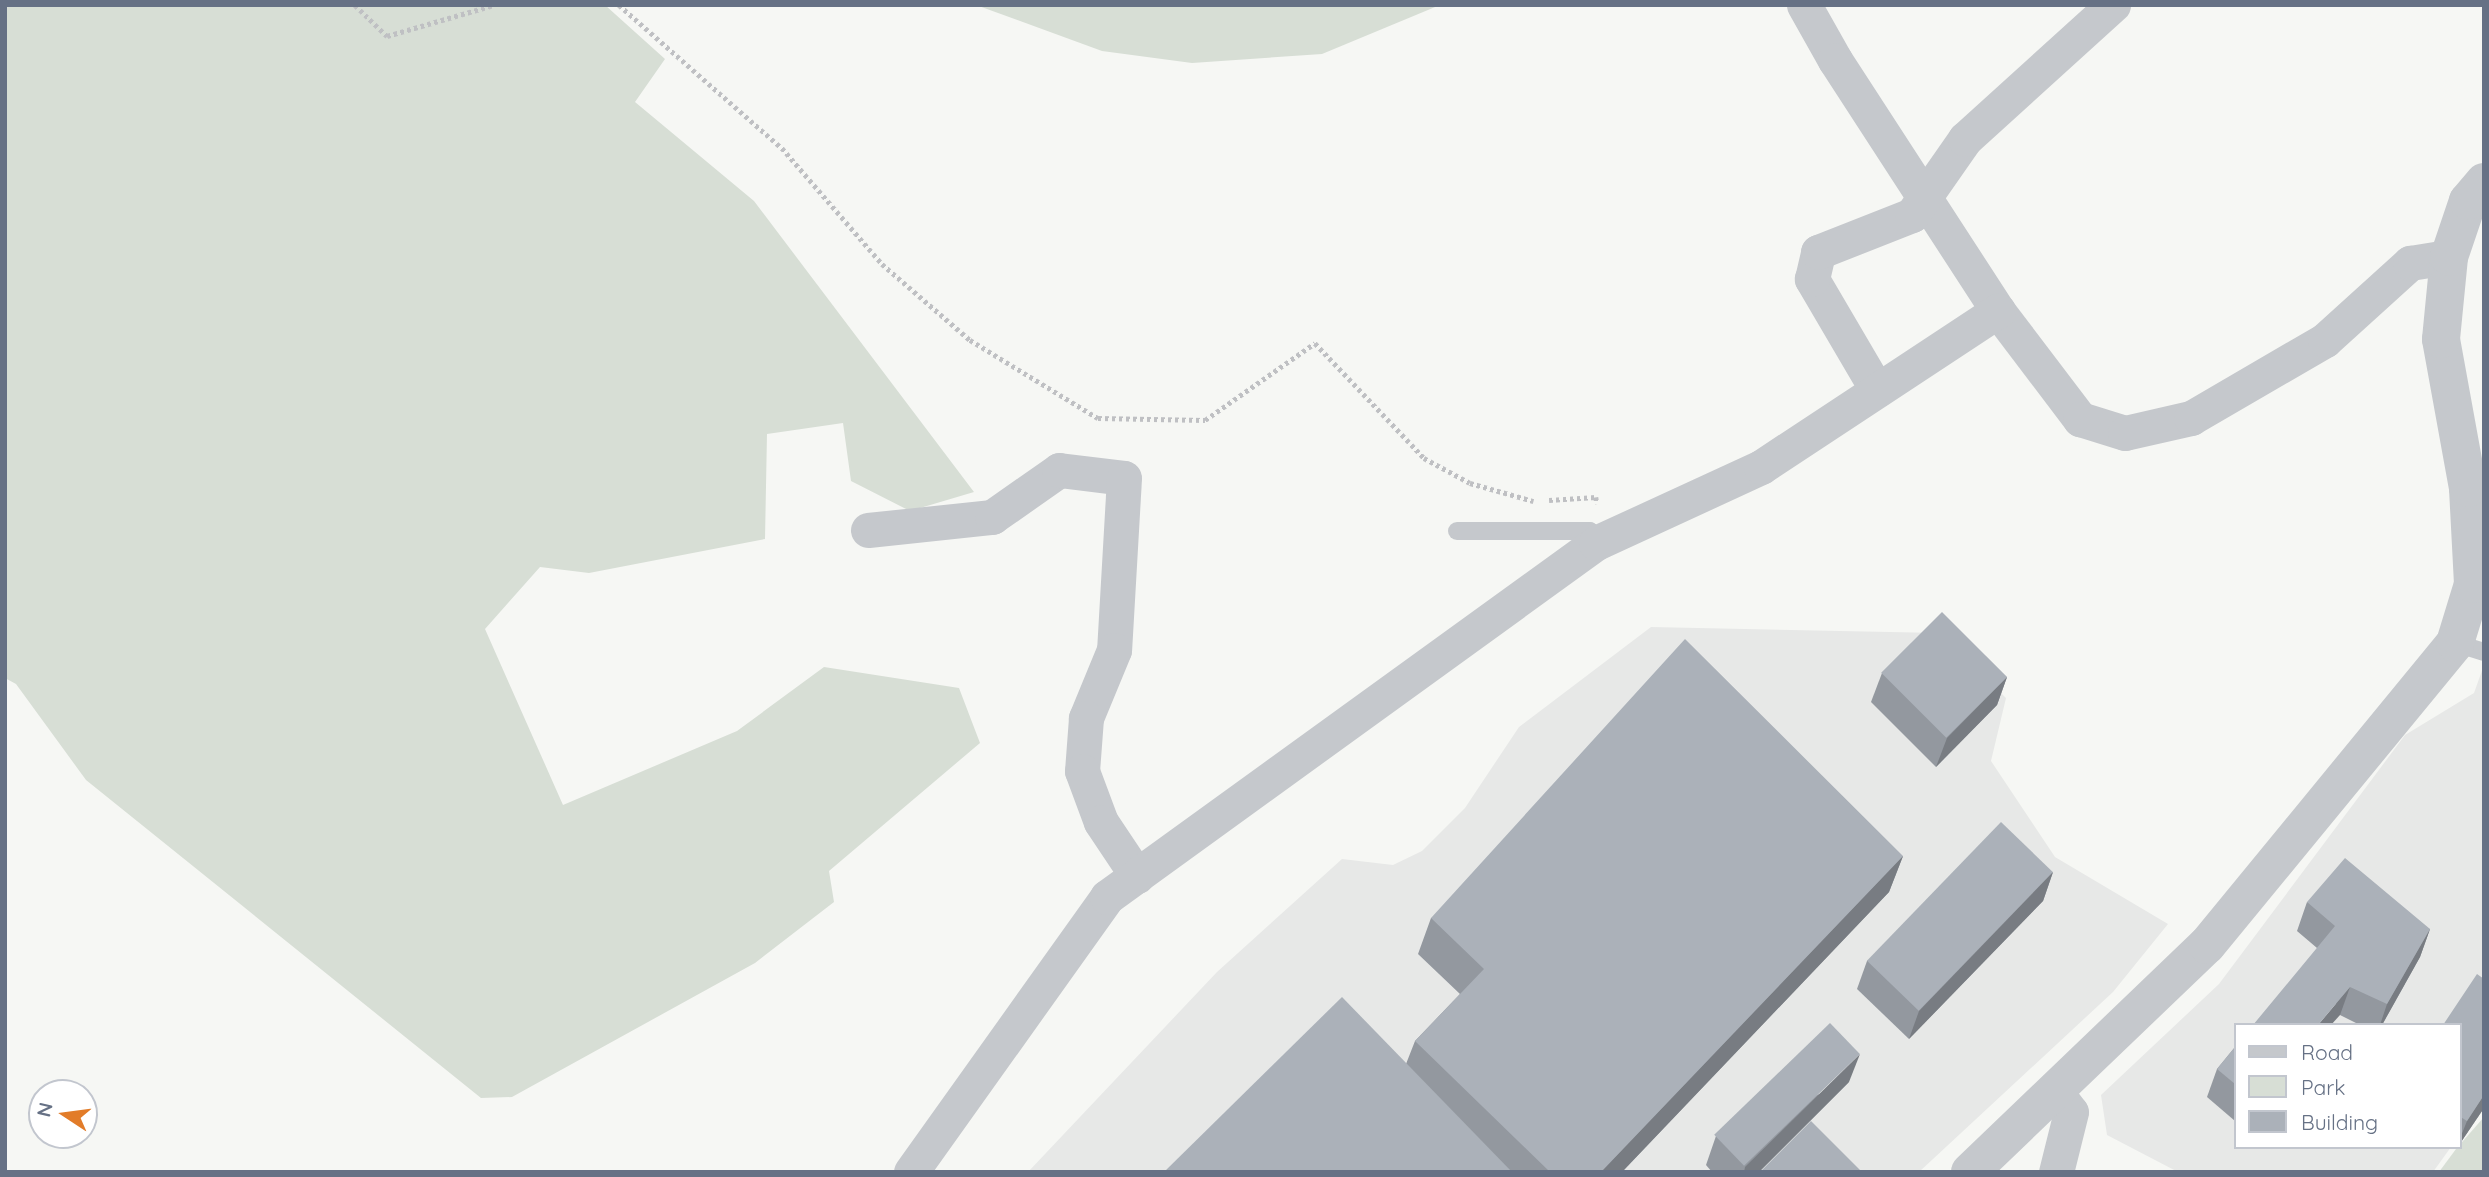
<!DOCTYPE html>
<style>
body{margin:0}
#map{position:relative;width:2489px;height:1177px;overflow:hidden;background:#f6f7f4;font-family:Quicksand,sans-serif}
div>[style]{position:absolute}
.built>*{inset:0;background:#e7e8e7}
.green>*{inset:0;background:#d7ded5}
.path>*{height:4.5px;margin-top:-2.25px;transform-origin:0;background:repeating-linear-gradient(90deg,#bfc0c3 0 3.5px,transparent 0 7px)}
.service>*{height:18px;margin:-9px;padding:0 9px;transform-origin:9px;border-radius:9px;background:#c5c8cc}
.minor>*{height:35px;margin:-17.5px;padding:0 17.5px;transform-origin:17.5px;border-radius:17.5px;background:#c5c8cc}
.tertiary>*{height:38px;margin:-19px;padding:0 19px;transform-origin:19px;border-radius:19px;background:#c5c8cc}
.wall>*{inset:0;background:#93989f}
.shaded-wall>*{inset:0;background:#787c82}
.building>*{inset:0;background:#abb1b9;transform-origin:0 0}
span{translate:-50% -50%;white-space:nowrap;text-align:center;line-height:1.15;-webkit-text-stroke:7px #fff;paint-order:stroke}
.frame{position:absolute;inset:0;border:7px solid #667185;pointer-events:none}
.legend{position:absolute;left:2234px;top:1023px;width:228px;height:126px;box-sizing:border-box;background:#fff;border:2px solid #c2c6ce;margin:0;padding:9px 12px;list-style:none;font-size:21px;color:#667185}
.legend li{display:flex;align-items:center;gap:14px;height:35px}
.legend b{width:35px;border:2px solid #c2c6ce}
.north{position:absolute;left:28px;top:1079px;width:70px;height:70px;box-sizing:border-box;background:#fff;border:2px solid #c2c6ce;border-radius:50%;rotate:283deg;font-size:19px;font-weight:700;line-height:28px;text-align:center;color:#667185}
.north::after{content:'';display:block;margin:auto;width:24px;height:32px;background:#e27c29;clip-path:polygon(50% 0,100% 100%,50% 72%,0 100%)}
</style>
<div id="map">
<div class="built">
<div style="clip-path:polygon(1651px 627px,1940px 633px,2006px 698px,1991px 761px,2055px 857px,2168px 924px,2113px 992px,1919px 1172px,1028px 1172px,1217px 972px,1342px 859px,1393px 865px,1422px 851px,1465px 808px,1519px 727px)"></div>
<div style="clip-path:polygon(2484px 665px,2484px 1102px,2459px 1025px,2235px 1025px,2235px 1147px,2451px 1147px,2433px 1172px,2178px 1172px,2107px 1135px,2101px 1095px,2219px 984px,2405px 735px,2474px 693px)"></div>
</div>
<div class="green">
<div style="clip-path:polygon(5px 5px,605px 5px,665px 59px,635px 102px,754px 201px,974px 492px,910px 511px,851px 481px,843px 423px,767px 434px,765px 539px,589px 573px,540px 567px,485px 629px,563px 805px,737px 731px,824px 667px,959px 688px,980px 743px,829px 871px,834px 902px,755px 963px,512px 1097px,481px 1098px,86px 780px,16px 684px,5px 678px)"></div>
<div style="clip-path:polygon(976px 5px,1440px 5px,1322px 54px,1192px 63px,1102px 51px)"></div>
<div style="clip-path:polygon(2484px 1117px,2484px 1172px,2439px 1172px,2456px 1149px)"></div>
</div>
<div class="path">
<div style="left:355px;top:5px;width:45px;rotate:44.1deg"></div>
<div style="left:387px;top:36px;width:111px;rotate:-16.2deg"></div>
<div style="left:619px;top:5px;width:217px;rotate:41.3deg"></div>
<div style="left:782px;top:148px;width:153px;rotate:49.2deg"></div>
<div style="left:882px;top:264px;width:116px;rotate:40.8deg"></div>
<div style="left:970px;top:340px;width:150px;rotate:31.4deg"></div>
<div style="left:1098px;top:418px;width:107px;rotate:1.1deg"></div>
<div style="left:1205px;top:420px;width:134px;rotate:-35deg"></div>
<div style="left:1315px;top:343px;width:158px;rotate:46.5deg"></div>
<div style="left:1424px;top:458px;width:52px;rotate:28.5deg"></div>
<div style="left:1470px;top:483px;width:66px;rotate:15.9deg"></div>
<div style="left:1549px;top:500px;width:47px;rotate:-3.7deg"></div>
<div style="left:1596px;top:497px;width:7px;rotate:82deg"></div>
</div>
<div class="service">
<div style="left:1457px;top:531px;width:133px"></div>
<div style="left:1590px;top:531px;width:13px;rotate:63deg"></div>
<div style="left:2455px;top:643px;width:30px;rotate:17deg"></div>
</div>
<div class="minor">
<div style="left:1804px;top:5px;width:63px;rotate:60.6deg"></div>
<div style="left:1835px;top:60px;width:299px;rotate:57deg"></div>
<div style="left:1998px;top:311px;width:136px;rotate:52.8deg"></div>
<div style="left:2080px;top:419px;width:47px;rotate:17.3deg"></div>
<div style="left:2125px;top:433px;width:68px;rotate:-12.8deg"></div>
<div style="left:2191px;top:418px;width:155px;rotate:-30.2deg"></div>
<div style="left:2325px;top:340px;width:115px;rotate:-42.2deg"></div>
<div style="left:2410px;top:263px;width:39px;rotate:-9deg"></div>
<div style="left:1877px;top:390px;width:129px;rotate:-120.4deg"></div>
<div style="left:1812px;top:279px;width:28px;rotate:-77deg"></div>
<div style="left:1818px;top:252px;width:101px;rotate:-21.5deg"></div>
<div style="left:1912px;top:215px;width:93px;rotate:-55.1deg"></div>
<div style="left:1965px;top:139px;width:200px;rotate:-42.2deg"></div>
<div style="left:868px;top:530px;width:125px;rotate:-6deg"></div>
<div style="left:992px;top:517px;width:82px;rotate:-35deg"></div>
<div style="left:1059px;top:470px;width:65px;rotate:7deg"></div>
<div style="left:1124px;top:478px;width:172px;rotate:93.3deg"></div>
<div style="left:1114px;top:650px;width:74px;rotate:112.4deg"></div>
<div style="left:1086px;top:718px;width:53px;rotate:94.3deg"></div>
<div style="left:1082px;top:771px;width:54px;rotate:69.6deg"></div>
<div style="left:1101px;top:822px;width:65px;rotate:56.3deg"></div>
<div style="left:2055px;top:1091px;width:26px;rotate:53deg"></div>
<div style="left:2071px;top:1112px;width:62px;rotate:104deg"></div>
<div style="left:911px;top:1172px;width:338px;rotate:-54.5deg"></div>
<div style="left:1107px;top:897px;width:604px;rotate:-35.9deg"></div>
<div style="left:1596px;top:543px;width:182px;rotate:-24.7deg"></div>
<div style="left:1761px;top:467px;width:284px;rotate:-33.4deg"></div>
</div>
<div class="tertiary">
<div style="left:1970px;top:1172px;width:328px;rotate:-43.8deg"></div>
<div style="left:2207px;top:945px;width:391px;rotate:-50.6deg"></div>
<div style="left:2455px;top:643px;width:62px;rotate:-73deg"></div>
<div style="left:2473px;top:584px;width:96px;rotate:-93deg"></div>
<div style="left:2468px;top:488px;width:151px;rotate:-100.3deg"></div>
<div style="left:2441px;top:339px;width:82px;rotate:-84.4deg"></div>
<div style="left:2449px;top:257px;width:59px;rotate:-71.3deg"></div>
<div style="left:2468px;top:201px;width:25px;rotate:-50deg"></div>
</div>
<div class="wall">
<div style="clip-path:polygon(1882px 673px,2007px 677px,1997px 705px,1936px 767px,1871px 702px)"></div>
<div style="clip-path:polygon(1903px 856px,1889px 892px,1622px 1172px,1164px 1172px,1406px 1064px,1415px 1041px,1460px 994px,1418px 954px,1431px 918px)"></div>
<div style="clip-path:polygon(2053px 872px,2043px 901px,1909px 1039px,1857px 989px,1867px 961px)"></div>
<div style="clip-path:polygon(2307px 902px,2430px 929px,2420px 957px,2382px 1025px,2360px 1025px,2340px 1015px,2317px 948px,2297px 931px)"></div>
<div style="clip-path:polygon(2484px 979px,2484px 1108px,2459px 1145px,2459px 1025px)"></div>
<div style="clip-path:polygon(2235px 1047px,2235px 1121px,2207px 1097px,2217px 1069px)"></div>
<div style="clip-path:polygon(1849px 1082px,1759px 1172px,1712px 1172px,1706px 1165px,1716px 1136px)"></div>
</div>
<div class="shaded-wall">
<div style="clip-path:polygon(2007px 677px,1997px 705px,1936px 767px,1947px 738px)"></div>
<div style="clip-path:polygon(1903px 856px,1889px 892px,1622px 1172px,1601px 1172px)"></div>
<div style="clip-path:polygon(2053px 872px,2043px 901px,1909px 1039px,1919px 1011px)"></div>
<div style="clip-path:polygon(2430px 929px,2420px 957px,2382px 1025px,2380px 1025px,2387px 1004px)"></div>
<div style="clip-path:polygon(2350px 987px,2340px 1015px,2331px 1025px,2318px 1025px)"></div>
<div style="clip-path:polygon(1860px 1054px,1849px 1082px,1759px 1172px,1744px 1172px,1745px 1167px)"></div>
<div style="clip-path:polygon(2484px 1095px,2484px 1108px,2459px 1145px,2459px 1141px,2467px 1121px)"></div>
</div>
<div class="building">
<div style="left:1942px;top:612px;width:92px;height:86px;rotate:45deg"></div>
<div style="clip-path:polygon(1685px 639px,1903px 856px,1601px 1172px,1550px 1172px,1415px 1041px,1484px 969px,1431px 918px)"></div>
<div style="left:2001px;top:822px;width:72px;height:193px;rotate:44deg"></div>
<div style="clip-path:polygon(2345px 858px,2430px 929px,2387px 1004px,2350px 987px,2318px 1025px,2253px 1025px,2335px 926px,2307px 902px)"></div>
<div style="clip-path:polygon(2477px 974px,2484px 979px,2484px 1095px,2467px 1121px,2459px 1116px,2459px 1025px,2443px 1025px)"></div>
<div style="clip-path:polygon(1342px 997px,1512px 1172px,1164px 1172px)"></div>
<div style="left:1830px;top:1023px;width:43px;height:161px;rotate:46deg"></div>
<div style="clip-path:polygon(2235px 1047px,2235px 1084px,2217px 1069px)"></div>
<div style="clip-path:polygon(1811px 1121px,1862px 1172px,1760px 1172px)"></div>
</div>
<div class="frame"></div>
<ul class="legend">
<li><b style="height:9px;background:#c5c8cc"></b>Road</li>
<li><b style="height:19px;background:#d7ded5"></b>Park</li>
<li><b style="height:19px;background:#abb1b9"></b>Building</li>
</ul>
<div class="north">N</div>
</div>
